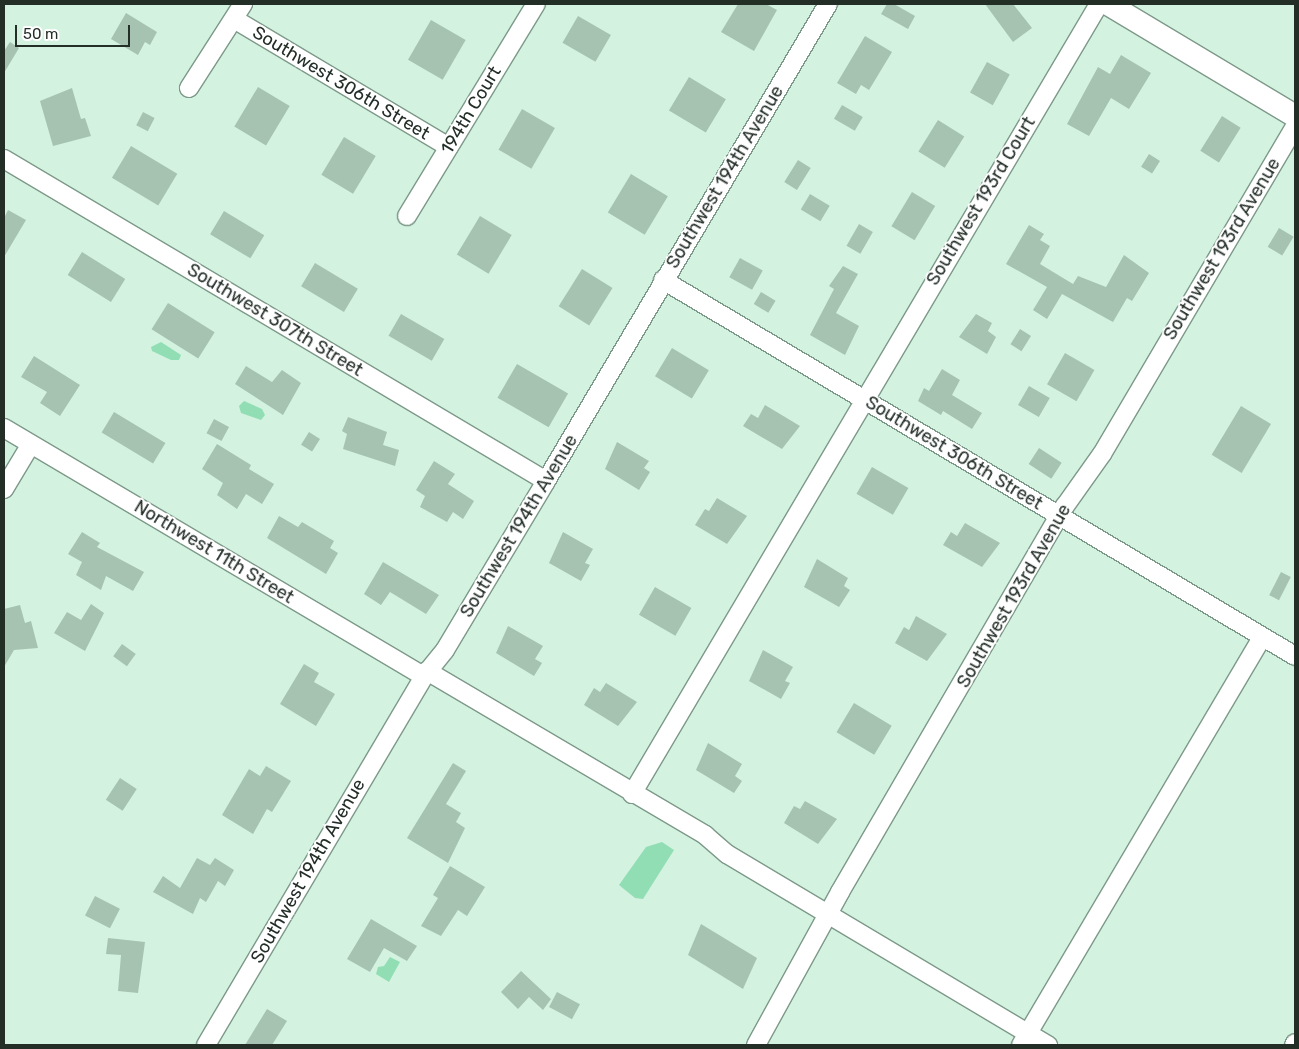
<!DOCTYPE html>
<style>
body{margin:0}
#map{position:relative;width:1299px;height:1049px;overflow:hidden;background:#d4f2e0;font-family:Rubik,sans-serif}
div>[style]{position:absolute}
.water>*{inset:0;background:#91deb5}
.building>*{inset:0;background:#a6c3b2;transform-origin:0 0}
.roads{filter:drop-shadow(1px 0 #7d9989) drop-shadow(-1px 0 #7d9989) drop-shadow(0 1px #7d9989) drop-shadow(0 -1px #7d9989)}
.minor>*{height:18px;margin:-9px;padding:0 9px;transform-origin:9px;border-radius:9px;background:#fff}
.tertiary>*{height:22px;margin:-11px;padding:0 11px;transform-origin:11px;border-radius:11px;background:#fff}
span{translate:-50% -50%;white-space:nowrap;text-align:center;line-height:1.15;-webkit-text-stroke:4px #fff;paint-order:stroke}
.street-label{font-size:18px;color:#232e27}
.frame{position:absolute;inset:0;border:5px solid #232e27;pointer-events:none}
.scale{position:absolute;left:15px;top:25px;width:115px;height:22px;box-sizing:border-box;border:2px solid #232e27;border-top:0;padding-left:6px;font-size:15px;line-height:18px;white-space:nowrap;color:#232e27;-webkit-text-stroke:4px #fff;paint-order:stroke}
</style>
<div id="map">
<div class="water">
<div style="clip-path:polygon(161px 342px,181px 355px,179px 360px,171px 360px,152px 351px,151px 347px)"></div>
<div style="clip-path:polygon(244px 401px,262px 409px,265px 415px,261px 420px,241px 413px,239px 406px)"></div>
<div style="clip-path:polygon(662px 842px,674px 850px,643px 899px,635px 898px,619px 885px,646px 847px)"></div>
<div style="clip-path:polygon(390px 957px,400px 962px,389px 982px,376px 974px,378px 967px,384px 966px)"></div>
</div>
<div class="building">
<div style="clip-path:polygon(738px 4px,766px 4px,777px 10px,754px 51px,721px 32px)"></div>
<div style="clip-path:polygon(887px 4px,894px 4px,915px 16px,908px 29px,881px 14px)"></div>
<div style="clip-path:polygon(985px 4px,1013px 4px,1032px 28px,1013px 42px)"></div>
<div style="clip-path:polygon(126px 13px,157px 32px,150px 45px,145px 42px,138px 55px,111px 39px)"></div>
<div style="left:578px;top:16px;width:38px;height:31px;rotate:30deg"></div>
<div style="left:431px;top:20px;width:40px;height:46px;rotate:30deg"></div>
<div style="clip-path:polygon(865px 36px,892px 52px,869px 90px,861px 85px,856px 94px,837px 83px)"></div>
<div style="clip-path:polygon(10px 42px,19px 48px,4px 73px,4px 51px)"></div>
<div style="clip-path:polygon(1121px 55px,1151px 73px,1129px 109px,1111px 98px,1089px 136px,1067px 124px,1098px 67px,1110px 74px)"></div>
<div style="left:987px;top:62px;width:26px;height:35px;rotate:29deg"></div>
<div style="left:689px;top:77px;width:43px;height:39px;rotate:31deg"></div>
<div style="left:258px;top:87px;width:37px;height:46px;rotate:31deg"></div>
<div style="clip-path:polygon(72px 88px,81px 119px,85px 118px,91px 136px,53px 146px,40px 101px)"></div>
<div style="left:842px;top:105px;width:24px;height:16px;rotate:30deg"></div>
<div style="left:522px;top:109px;width:38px;height:47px;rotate:30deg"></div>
<div style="left:143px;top:112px;width:13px;height:15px;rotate:27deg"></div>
<div style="left:1222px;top:116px;width:22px;height:41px;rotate:32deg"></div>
<div style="left:938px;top:120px;width:31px;height:37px;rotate:32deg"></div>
<div style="left:344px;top:137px;width:37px;height:44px;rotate:31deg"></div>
<div style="left:131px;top:146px;width:54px;height:37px;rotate:31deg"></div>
<div style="left:1149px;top:154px;width:13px;height:15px;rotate:32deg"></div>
<div style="left:798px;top:160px;width:15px;height:26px;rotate:32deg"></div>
<div style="left:631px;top:174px;width:43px;height:45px;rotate:31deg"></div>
<div style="left:912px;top:192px;width:27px;height:40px;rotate:31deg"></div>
<div style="left:810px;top:194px;width:23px;height:18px;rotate:31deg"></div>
<div style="clip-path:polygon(8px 210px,26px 220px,4px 257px,4px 218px)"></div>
<div style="left:224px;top:211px;width:47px;height:27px;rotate:31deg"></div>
<div style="left:480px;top:216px;width:37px;height:45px;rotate:31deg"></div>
<div style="left:859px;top:224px;width:16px;height:25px;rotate:30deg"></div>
<div style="clip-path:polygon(1029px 225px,1044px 234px,1040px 240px,1050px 246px,1040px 264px,1073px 284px,1078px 276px,1106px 287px,1124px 255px,1149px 273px,1132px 301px,1127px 298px,1113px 322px,1062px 294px,1047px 319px,1033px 310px,1047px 287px,1006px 264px)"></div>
<div style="left:1279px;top:228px;width:17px;height:22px;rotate:31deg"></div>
<div style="left:82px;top:252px;width:51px;height:27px;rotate:32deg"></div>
<div style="left:740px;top:258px;width:26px;height:22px;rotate:29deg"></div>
<div style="left:315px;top:263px;width:50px;height:27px;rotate:31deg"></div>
<div style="clip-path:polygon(843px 266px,858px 274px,836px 313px,859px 326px,845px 355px,810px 335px,834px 289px,829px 286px)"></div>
<div style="left:582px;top:269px;width:36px;height:44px;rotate:32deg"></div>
<div style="left:761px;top:292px;width:17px;height:14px;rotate:31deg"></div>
<div style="left:168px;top:303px;width:55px;height:31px;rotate:32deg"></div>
<div style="left:401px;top:314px;width:50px;height:25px;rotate:30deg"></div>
<div style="clip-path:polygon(976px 314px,992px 323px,988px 331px,996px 337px,987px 354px,959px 337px)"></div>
<div style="left:1020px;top:329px;width:13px;height:18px;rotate:32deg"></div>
<div style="left:672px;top:348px;width:43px;height:33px;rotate:31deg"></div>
<div style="left:1065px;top:353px;width:34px;height:36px;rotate:30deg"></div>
<div style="clip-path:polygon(34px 356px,80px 385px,60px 416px,40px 403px,47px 392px,21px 377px)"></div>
<div style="left:517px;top:364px;width:59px;height:39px;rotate:30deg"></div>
<div style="clip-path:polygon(246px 366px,272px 382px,282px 370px,301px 383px,283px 415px,235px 384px)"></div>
<div style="clip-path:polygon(942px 369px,960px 380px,952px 395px,982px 413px,972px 429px,943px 411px,941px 415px,918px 401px,924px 388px,929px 391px)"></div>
<div style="left:1029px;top:386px;width:24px;height:22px;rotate:30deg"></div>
<div style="clip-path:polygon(765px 405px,800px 426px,782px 449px,743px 426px,751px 414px,758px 418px)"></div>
<div style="left:1241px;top:406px;width:35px;height:57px;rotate:31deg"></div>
<div style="left:114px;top:412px;width:60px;height:24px;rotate:31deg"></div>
<div style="clip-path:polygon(348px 417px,387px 432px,383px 445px,399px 450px,395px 466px,343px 449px,347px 434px,342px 431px)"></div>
<div style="left:214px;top:419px;width:17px;height:16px;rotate:28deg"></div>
<div style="left:309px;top:432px;width:13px;height:15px;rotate:32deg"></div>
<div style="clip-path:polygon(617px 442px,649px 461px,644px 468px,650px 472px,639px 490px,605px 469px)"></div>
<div style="clip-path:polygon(217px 444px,251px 465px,249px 469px,274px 484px,262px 504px,246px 494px,237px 509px,217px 495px,223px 483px,202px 469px)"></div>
<div style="left:1039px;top:448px;width:27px;height:19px;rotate:33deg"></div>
<div style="clip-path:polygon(434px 461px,455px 474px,448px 484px,474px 501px,463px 519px,453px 512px,447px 522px,420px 507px,425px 496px,416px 490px)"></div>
<div style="left:872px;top:467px;width:42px;height:31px;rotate:30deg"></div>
<div style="clip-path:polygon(717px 498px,747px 516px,727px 544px,695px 525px,705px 509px,709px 511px)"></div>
<div style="clip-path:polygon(279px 516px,298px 527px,302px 522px,334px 541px,330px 548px,338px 553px,326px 574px,267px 538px)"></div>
<div style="clip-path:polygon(965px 523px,1000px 543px,982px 567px,943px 545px,951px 532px,957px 536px)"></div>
<div style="clip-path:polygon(82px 532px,100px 543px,97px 547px,144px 572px,133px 591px,106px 576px,101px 590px,76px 575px,82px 562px,68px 554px)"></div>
<div style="clip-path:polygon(563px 532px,593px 549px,585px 563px,590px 565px,581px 581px,549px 563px)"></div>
<div style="clip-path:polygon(817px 559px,848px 578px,844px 586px,850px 590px,839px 607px,804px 587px)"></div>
<div style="clip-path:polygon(383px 562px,439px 595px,426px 614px,390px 592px,381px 605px,364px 594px)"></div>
<div style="left:1281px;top:572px;width:11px;height:26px;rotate:27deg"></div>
<div style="left:655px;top:587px;width:42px;height:32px;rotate:30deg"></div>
<div style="clip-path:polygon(91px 604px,104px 613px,85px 651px,54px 633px,67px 612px,81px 620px)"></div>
<div style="clip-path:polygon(20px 605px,25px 623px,31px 621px,38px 648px,14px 650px,4px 667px,4px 609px)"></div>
<div style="clip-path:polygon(916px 616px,947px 634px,927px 661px,895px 643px,904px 627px,909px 630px)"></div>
<div style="clip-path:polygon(508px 626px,543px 646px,535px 659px,542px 663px,534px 676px,496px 653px)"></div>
<div style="left:122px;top:644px;width:17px;height:15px;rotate:36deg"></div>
<div style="clip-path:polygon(763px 650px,793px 667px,785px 681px,790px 683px,781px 699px,749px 681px)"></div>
<div style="clip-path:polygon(304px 664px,319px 673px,314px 682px,335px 694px,316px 726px,280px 704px)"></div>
<div style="clip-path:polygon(606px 683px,637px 702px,618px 726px,584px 705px,594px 688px,600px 692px)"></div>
<div style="left:854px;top:703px;width:44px;height:34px;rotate:31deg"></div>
<div style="clip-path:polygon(708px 743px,742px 764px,735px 776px,742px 781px,734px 793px,696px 770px)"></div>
<div style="clip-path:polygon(453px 763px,466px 771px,446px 804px,461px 813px,456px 822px,465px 828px,448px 863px,407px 838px)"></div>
<div style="clip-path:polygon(266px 766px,291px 781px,272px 812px,267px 809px,253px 834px,222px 815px,249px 769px,260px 776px)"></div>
<div style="left:120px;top:778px;width:20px;height:26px;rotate:33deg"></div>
<div style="clip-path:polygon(805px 801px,837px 819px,818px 844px,784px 823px,794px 806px,800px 809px)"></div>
<div style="clip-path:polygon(197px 858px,210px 865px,215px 858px,234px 870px,225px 886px,218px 881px,206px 902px,200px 898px,193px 914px,153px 892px,163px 876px,180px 888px)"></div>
<div style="clip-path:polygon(450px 866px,485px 887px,467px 916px,458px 910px,441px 936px,421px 926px,438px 898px,433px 895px)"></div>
<div style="left:95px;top:896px;width:28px;height:22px;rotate:27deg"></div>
<div style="clip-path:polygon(371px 919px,417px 946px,407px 961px,384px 948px,370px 972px,347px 959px)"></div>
<div style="clip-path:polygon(701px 924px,757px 958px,743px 989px,688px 955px)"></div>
<div style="clip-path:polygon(108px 938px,145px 942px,138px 993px,118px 991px,121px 955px,106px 954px)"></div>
<div style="clip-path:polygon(521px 971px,551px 999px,543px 1010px,529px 997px,518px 1009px,501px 992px)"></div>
<div style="left:557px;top:992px;width:26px;height:17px;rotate:28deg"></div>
<div style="clip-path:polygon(267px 1009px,287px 1021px,272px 1045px,245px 1045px)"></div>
</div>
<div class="roads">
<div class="minor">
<div style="left:234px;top:19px;width:250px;rotate:30.8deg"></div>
<div style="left:189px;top:88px;width:100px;rotate:-57.3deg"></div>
<div style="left:4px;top:159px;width:630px;rotate:30.71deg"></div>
<div style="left:407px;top:216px;width:248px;rotate:-58.7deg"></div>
<div style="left:663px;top:280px;width:735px;rotate:30.75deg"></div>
<div style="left:4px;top:428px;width:488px;rotate:30.6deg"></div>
<div style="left:4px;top:489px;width:52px;rotate:-59deg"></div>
<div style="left:427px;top:671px;width:323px;rotate:30.5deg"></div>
<div style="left:705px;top:835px;width:29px;rotate:41deg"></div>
<div style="left:727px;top:854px;width:374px;rotate:30.8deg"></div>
<div style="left:632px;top:794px;width:918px;rotate:-59.41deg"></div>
<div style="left:206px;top:1045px;width:429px;rotate:-59.4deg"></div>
<div style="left:424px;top:676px;width:33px;rotate:-51deg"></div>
<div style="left:445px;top:650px;width:197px;rotate:-59.1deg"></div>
<div style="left:546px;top:481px;width:554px;rotate:-59.41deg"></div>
<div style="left:756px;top:1045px;width:175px;rotate:-61.2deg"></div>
<div style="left:840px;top:892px;width:447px;rotate:-59.8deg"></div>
<div style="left:1065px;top:506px;width:64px;rotate:-54.6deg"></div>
<div style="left:1102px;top:454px;width:381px;rotate:-59.5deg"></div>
<div style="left:1021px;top:1045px;width:474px;rotate:-59.4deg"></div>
<div style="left:1294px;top:1045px;width:2px;rotate:-63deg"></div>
</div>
<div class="tertiary">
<div style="left:1108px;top:4px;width:218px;rotate:30.9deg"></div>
</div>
</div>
<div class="street-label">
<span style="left:341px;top:83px;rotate:31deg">Southwest 306th Street</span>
<span style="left:471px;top:110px;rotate:-59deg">194th Court</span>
<span style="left:725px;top:177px;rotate:-59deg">Southwest 194th Avenue</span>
<span style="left:981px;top:201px;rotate:-59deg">Southwest 193rd Court</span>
<span style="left:1222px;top:249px;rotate:-59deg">Southwest 193rd Avenue</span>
<span style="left:275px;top:320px;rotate:31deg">Southwest 307th Street</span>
<span style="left:954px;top:453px;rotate:31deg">Southwest 306th Street</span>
<span style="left:519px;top:526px;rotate:-59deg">Southwest 194th Avenue</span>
<span style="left:214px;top:552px;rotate:31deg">Northwest 11th Street</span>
<span style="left:1014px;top:596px;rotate:-60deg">Southwest 193rd Avenue</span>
<span style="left:308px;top:871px;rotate:-60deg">Southwest 194th Avenue</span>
</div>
<div class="frame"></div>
<div class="scale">50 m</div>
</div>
